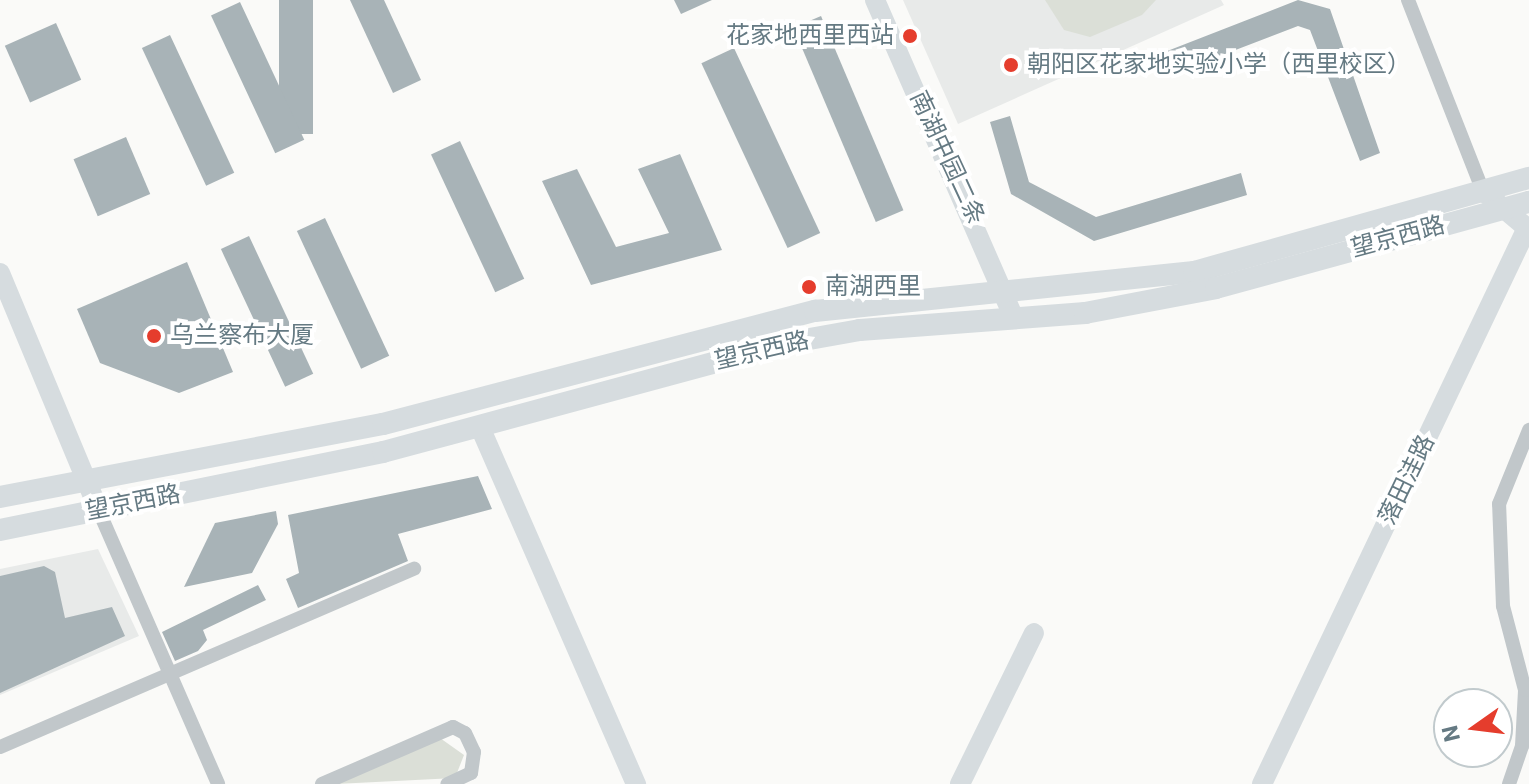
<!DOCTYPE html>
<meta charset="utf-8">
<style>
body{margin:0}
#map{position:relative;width:1529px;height:784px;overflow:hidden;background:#fafaf8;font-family:Roboto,"Noto Sans SC",sans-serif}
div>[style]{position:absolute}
.built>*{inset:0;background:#e8eae9}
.green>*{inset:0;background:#dbdfd7}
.building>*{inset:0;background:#a8b3b7;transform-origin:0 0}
.street>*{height:14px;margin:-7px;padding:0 7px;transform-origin:7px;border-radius:7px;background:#c1c7ca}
.secondary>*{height:20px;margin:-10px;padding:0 10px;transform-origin:10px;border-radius:10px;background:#d6dcdf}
.primary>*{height:22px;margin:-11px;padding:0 11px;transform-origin:11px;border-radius:11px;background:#d6dcdf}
.dots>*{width:22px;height:22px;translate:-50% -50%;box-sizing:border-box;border:4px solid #fff;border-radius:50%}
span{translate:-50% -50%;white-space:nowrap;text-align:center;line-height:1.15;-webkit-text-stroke:8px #fff;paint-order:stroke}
.poi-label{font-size:24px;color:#657a83}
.right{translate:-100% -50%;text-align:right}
.left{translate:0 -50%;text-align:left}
.street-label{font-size:24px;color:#657a83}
.north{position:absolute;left:1433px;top:688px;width:80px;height:80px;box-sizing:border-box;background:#fff;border:2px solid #c1cacd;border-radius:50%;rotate:256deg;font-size:22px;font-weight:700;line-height:32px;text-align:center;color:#657a83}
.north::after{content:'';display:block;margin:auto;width:28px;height:36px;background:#e53d2d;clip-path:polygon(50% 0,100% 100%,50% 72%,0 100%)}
</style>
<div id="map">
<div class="built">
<div style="clip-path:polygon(903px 0,1221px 0,1224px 5px,958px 124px)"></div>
<div style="clip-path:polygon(98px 549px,139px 636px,0 695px,0 569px)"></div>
</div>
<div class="green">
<div style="clip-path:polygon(1045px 0,1156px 0,1142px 15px,1090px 37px,1064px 30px)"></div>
<div style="clip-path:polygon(440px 738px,464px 755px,455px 778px,336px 784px)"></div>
</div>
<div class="building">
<div style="left:279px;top:0;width:34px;height:134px"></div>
<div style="clip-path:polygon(350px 0,384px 0,421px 80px,393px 93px)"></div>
<div style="clip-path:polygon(674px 0,712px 0,681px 14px)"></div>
<div style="clip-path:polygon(1298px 0,1330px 9px,1380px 153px,1360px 161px,1310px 30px,1298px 26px,1165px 77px,1157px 55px)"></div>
<div style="left:240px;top:2px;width:152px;height:32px;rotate:65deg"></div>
<div style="left:821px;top:16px;width:211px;height:30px;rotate:67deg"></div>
<div style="left:56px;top:23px;width:62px;height:56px;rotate:66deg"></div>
<div style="left:170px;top:35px;width:152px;height:31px;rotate:65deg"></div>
<div style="left:734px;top:48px;width:204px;height:36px;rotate:65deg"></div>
<div style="clip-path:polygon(1010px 116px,1029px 182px,1096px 217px,1241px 173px,1247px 195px,1094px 241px,1011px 194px,990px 122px)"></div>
<div style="left:126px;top:137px;width:62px;height:57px;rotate:67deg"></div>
<div style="left:460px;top:141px;width:152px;height:32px;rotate:65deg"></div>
<div style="clip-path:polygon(680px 154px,722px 250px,591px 285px,542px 181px,577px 169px,616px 247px,669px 233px,638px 169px)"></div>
<div style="left:325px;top:218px;width:152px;height:31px;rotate:65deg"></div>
<div style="left:249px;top:236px;width:152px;height:31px;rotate:65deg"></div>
<div style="clip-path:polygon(187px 262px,233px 372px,179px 393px,100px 363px,77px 309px)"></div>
<div style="clip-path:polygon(478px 476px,492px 509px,398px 534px,408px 561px,298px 608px,286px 579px,299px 573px,288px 515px)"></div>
<div style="clip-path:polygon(276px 511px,278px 524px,252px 573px,184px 587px,215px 523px)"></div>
<div style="clip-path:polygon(44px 566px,55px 572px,65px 618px,112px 607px,125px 636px,0 693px,0 576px)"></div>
<div style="clip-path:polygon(258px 585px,266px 600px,203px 630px,207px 640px,198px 651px,175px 661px,162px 632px)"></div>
</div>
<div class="street">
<div style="left:1408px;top:0;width:205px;rotate:68.6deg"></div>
<div style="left:98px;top:509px;width:300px;rotate:66.4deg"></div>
<div style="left:0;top:747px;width:451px;rotate:-23.3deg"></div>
<div style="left:322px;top:784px;width:143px;rotate:-23.5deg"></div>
<div style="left:453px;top:727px;width:13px;rotate:27deg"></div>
<div style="left:465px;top:733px;width:21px;rotate:65deg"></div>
<div style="left:474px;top:752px;width:21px;rotate:98deg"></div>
<div style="left:471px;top:773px;width:26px;rotate:155deg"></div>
<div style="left:1509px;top:784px;width:40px;rotate:-71.1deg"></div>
<div style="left:1522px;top:746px;width:56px;rotate:-86.9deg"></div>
<div style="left:1525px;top:690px;width:87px;rotate:-104.7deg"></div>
<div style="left:1503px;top:606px;width:102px;rotate:-92.2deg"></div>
<div style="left:1499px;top:504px;width:80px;rotate:-67.9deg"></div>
</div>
<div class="secondary">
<div style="left:875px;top:0;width:347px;rotate:66.4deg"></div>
<div style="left:0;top:273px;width:256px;rotate:67.4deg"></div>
<div style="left:480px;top:427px;width:390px;rotate:66.4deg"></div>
<div style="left:960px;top:784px;width:168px;rotate:-63.9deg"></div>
<div style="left:1262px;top:784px;width:616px;rotate:-64.52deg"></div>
<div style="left:1527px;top:228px;width:57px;rotate:-139.9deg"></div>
</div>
<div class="primary">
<div style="left:0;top:497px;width:390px;rotate:-10.8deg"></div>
<div style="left:383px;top:424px;width:447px;rotate:-14.7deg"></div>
<div style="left:815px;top:311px;width:381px;rotate:-5.9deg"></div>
<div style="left:1194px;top:272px;width:348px;rotate:-15.7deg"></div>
<div style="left:0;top:530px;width:391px;rotate:-11.5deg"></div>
<div style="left:383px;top:452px;width:418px;rotate:-15.1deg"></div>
<div style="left:787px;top:343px;width:74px;rotate:-10.1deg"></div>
<div style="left:860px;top:330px;width:226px;rotate:-4.3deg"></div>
<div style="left:1085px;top:313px;width:133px;rotate:-10.8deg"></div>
<div style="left:1216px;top:288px;width:325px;rotate:-15.4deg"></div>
</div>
<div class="dots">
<div style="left:910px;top:36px;background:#e53d2d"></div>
<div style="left:1011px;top:65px;background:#e53d2d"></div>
<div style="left:809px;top:287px;background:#e53d2d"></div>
<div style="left:154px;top:336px;background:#e53d2d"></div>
</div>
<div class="poi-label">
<span class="right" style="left:894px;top:36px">花家地西里西站</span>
<span class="left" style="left:1027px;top:65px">朝阳区花家地实验小学（西里校区）</span>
<span class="left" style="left:825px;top:287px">南湖西里</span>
<span class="left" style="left:170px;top:336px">乌兰察布大厦</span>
</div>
<div class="street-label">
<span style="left:947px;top:158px;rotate:65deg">南湖中园二条</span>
<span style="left:1398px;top:237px;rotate:-15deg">望京西路</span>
<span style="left:762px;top:351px;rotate:-13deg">望京西路</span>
<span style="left:1407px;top:480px;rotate:-64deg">落田洼路</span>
<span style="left:133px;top:503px;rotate:-11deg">望京西路</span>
</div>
<div class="north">N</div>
</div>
